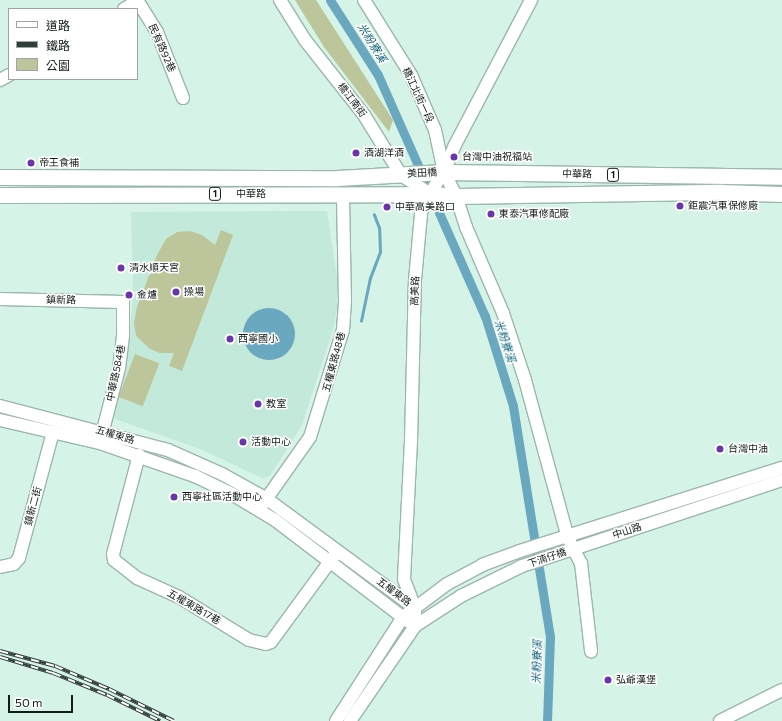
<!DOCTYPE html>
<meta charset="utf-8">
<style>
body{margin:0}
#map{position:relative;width:782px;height:721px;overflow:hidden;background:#d5f3e7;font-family:Commissioner,"Noto Sans TC",sans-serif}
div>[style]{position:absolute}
.built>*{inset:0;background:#c2e9da}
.green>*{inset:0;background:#bdc69b;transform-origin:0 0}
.water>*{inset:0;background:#69a8be}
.round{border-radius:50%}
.stream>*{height:2.5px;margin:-1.25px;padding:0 1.25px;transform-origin:1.25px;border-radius:1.25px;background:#69a8be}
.canal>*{height:9px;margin:-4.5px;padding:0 4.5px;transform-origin:4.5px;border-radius:4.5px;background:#69a8be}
.roads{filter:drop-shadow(1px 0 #9bb7ac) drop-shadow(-1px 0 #9bb7ac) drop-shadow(0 1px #9bb7ac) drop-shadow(0 -1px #9bb7ac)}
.minor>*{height:12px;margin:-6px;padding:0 6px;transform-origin:6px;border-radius:6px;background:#fff}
.major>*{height:15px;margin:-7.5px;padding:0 7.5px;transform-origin:7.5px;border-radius:7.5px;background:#fff}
.rail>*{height:4px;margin-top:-2px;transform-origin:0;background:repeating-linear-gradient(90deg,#fff 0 8px,#303e39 0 16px);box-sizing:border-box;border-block:1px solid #303e39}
.dots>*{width:11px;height:11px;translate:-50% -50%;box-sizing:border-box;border:2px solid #fff;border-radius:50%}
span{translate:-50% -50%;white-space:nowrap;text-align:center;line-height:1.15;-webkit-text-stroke:3px #fff;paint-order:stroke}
.shield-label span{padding:1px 3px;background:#fff;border:1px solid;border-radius:3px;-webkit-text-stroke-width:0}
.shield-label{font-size:9px;color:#111b18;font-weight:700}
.street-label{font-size:10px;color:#111b18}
.poi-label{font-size:10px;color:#111b18}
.left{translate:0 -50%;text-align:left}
.water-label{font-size:11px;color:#005c73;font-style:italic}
.legend{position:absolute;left:8px;top:8px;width:130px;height:72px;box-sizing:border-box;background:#fff;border:1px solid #a0a4a3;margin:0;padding:5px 7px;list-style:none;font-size:12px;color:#111b18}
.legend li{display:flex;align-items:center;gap:8px;height:20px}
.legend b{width:20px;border:1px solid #a0a4a3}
.scale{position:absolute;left:8px;top:695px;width:65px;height:18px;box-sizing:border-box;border:2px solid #111b18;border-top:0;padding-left:5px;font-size:12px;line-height:14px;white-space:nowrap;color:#111b18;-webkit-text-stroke:3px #fff;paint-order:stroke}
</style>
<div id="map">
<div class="built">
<div style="clip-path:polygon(327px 211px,337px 277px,337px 309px,333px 330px,302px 425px,270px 476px,262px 478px,200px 449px,115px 419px,114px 415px,129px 347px,133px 292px,131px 212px)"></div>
</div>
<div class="green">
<div style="clip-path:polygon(295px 0,316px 0,393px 120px,389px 132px,324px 47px)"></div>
<div style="clip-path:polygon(221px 230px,233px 235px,182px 371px,169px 366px,174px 353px,160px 353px,150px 349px,136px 336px,134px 323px,137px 307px,156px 257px,166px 239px,177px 232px,190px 231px,202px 235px,215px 245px)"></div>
<div style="left:135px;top:354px;width:26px;height:46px;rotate:21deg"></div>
</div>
<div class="water">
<div class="round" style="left:243px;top:308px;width:52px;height:52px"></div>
</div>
<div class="stream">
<div style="left:361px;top:321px;width:44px;rotate:-78.2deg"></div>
<div style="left:370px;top:278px;width:28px;rotate:-69deg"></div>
<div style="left:380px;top:252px;width:24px;rotate:-92deg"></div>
<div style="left:379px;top:228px;width:14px;rotate:-111deg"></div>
</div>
<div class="canal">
<div style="left:330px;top:0;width:89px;rotate:57.4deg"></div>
<div style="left:378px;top:75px;width:264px;rotate:66.1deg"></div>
<div style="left:485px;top:316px;width:94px;rotate:72.7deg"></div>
<div style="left:513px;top:406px;width:233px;rotate:80.9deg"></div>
<div style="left:550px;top:636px;width:85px;rotate:92deg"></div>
</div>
<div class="roads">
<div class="minor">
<div style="left:137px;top:0;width:38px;rotate:58deg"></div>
<div style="left:157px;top:32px;width:71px;rotate:68.5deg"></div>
<div style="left:280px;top:0;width:47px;rotate:58deg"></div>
<div style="left:305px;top:40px;width:95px;rotate:51.8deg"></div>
<div style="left:364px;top:115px;width:70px;rotate:58.3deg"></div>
<div style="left:401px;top:175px;width:35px;rotate:33deg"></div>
<div style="left:364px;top:0;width:89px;rotate:57.9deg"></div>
<div style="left:411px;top:75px;width:60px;rotate:66.4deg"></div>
<div style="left:435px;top:130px;width:43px;rotate:77.9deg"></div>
<div style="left:444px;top:172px;width:27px;rotate:63deg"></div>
<div style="left:456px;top:196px;width:33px;rotate:72deg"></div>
<div style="left:466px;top:227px;width:94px;rotate:66.7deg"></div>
<div style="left:503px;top:313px;width:71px;rotate:71.8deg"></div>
<div style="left:525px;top:380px;width:164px;rotate:74.8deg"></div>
<div style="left:568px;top:538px;width:28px;rotate:63deg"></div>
<div style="left:581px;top:563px;width:89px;rotate:83.5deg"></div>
<div style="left:124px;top:9px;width:16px;rotate:-30deg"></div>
<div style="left:0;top:80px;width:10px;rotate:-29deg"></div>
<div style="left:0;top:299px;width:123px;rotate:1.4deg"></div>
<div style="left:123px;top:302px;width:34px;rotate:90deg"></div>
<div style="left:123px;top:336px;width:32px;rotate:97deg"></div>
<div style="left:119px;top:368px;width:72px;rotate:104.4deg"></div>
<div style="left:0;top:406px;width:174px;rotate:14.7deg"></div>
<div style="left:168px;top:450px;width:59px;rotate:24deg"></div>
<div style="left:222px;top:474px;width:51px;rotate:29.1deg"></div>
<div style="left:267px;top:499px;width:184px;rotate:36.4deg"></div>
<div style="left:0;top:420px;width:103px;rotate:13deg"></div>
<div style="left:100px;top:443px;width:101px;rotate:19.2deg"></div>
<div style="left:195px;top:476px;width:41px;rotate:25.9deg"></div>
<div style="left:232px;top:494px;width:50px;rotate:31.2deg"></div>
<div style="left:275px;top:520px;width:168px;rotate:37.3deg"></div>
<div style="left:139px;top:455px;width:102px;rotate:104.7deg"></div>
<div style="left:113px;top:554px;width:6px;rotate:81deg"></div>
<div style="left:114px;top:560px;width:29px;rotate:38deg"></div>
<div style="left:137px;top:578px;width:46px;rotate:24.3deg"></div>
<div style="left:179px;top:597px;width:82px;rotate:31.6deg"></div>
<div style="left:249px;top:640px;width:17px;rotate:13deg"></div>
<div style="left:266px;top:644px;width:5px;rotate:-22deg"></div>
<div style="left:271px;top:642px;width:107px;rotate:-53.8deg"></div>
<div style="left:262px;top:505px;width:83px;rotate:-54.8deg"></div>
<div style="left:310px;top:437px;width:112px;rotate:-72.9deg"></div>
<div style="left:343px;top:330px;width:29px;rotate:-86deg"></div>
<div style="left:345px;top:301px;width:106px;rotate:-91.1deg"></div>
<div style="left:0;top:567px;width:14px;rotate:-12deg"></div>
<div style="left:14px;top:564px;width:8px;rotate:-50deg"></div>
<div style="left:19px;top:558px;width:131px;rotate:-74.9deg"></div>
<div style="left:415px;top:626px;width:18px;rotate:-90deg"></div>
<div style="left:415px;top:608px;width:31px;rotate:-111deg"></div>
<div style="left:404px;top:579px;width:138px;rotate:-87.1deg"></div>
<div style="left:411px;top:441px;width:161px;rotate:-88.6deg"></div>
<div style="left:415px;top:280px;width:66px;rotate:-84.8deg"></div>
<div style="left:421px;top:214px;width:9px;rotate:-77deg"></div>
<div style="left:423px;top:205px;width:39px;rotate:-58deg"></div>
<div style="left:444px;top:172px;width:29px;rotate:-68deg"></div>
<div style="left:455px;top:145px;width:164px;rotate:-62.3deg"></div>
<div style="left:336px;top:721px;width:124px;rotate:-57.2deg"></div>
<div style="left:403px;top:617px;width:55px;rotate:-36.9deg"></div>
<div style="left:447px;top:584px;width:40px;rotate:-28deg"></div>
<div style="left:482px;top:565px;width:40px;rotate:-20.2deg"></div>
<div style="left:520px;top:551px;width:275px;rotate:-17.6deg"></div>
<div style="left:350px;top:721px;width:115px;rotate:-55.6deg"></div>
<div style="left:415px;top:626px;width:55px;rotate:-33.1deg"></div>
<div style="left:461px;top:596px;width:68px;rotate:-26.2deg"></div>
<div style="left:522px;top:566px;width:274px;rotate:-18.3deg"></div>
<div style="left:720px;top:721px;width:69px;rotate:-26.6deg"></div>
</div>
<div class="major">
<div style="left:0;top:177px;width:337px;rotate:0.2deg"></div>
<div style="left:337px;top:178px;width:107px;rotate:-3.2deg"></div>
<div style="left:444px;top:172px;width:338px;rotate:0.8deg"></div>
<div style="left:0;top:195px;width:430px;rotate:-0.1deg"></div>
<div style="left:430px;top:194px;width:26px;rotate:4deg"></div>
<div style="left:456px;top:196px;width:266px;rotate:-0.9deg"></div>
<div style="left:722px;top:192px;width:60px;rotate:1.9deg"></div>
</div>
</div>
<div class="rail">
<div style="left:0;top:651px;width:57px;rotate:15.3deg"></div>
<div style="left:55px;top:666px;width:59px;rotate:23.1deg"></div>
<div style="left:109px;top:689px;width:72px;rotate:26.2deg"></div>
<div style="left:0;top:657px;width:55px;rotate:16.8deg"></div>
<div style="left:53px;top:673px;width:58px;rotate:22.2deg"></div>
<div style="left:107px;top:695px;width:59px;rotate:26.1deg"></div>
</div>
<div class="dots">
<div style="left:356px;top:153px;background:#6a34ab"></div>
<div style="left:454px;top:157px;background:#6a34ab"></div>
<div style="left:31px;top:163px;background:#6a34ab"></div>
<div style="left:680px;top:206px;background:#6a34ab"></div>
<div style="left:387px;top:207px;background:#6a34ab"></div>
<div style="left:491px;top:214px;background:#6a34ab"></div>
<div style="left:121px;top:268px;background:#6a34ab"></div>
<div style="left:176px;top:292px;background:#6a34ab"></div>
<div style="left:129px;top:295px;background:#6a34ab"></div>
<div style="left:230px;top:339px;background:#6a34ab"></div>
<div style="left:258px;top:404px;background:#6a34ab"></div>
<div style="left:243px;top:442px;background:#6a34ab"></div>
<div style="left:720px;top:449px;background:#6a34ab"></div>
<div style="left:174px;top:497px;background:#6a34ab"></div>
<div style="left:608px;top:680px;background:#6a34ab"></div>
</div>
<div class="shield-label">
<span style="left:613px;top:175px">1</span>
<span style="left:215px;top:194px">1</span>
</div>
<div class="street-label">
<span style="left:162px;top:48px;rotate:66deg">民有路92巷</span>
<span style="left:418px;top:95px;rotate:65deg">橋江北街一段</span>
<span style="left:352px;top:100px;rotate:53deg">橋江南街</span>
<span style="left:422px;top:173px;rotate:-3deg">美田橋</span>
<span style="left:577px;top:174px;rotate:1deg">中華路</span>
<span style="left:251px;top:194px">中華路</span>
<span style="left:415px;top:291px;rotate:-88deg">高美路</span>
<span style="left:61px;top:300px;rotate:1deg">鎮新路</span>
<span style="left:334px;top:362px;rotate:-75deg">五權東路48巷</span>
<span style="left:116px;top:373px;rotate:-78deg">中華路584巷</span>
<span style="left:115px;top:435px;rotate:16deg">五權東路</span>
<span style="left:33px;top:506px;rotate:-75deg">鎮新二街</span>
<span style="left:627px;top:531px;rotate:-18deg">中山路</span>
<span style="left:547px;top:558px;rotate:-19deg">下湳仔橋</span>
<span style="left:394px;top:592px;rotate:37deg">五權東路</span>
<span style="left:194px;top:607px;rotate:30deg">五權東路17巷</span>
</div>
<div class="poi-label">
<span class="left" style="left:364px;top:153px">酒湖洋酒</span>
<span class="left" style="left:462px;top:157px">台灣中油祝福站</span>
<span class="left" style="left:39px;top:163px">帝王食補</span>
<span class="left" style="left:688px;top:206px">鉅震汽車保修廠</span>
<span class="left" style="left:395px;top:207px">中華高美路口</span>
<span class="left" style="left:499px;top:214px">東泰汽車修配廠</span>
<span class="left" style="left:129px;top:268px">清水順天宮</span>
<span class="left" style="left:184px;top:292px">操場</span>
<span class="left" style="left:137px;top:295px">金爐</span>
<span class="left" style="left:238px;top:339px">西寧國小</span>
<span class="left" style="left:266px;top:404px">教室</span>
<span class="left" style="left:251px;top:442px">活動中心</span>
<span class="left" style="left:728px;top:449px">台灣中油</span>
<span class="left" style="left:182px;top:497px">西寧社區活動中心</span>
<span class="left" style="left:616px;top:680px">弘爺漢堡</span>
</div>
<div class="water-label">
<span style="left:372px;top:43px;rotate:58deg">米粉寮溪</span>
<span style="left:505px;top:341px;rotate:72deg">米粉寮溪</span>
<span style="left:537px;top:662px;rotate:-88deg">米粉寮溪</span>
</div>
<ul class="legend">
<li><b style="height:5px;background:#fff"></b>道路</li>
<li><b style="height:5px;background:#303e39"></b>鐵路</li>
<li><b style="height:11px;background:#bdc69b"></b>公園</li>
</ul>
<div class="scale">50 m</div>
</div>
